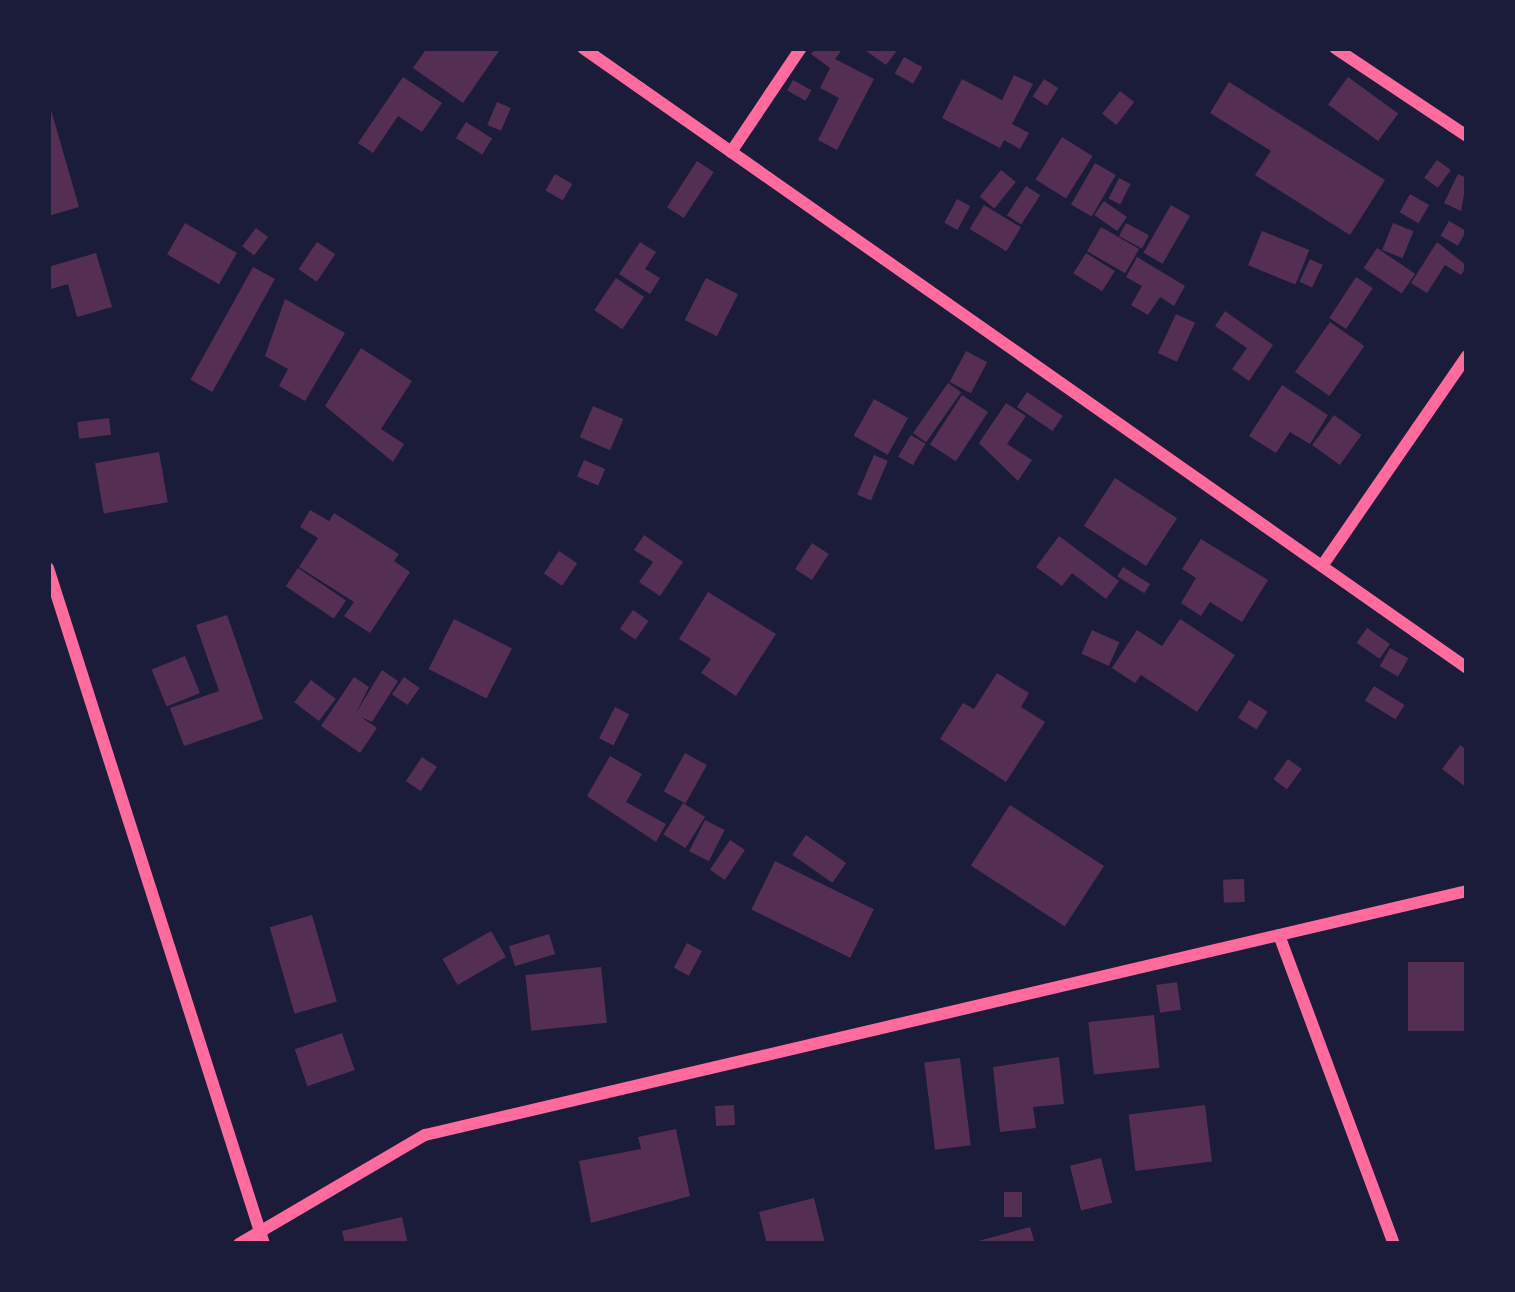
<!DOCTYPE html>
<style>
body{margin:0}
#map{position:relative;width:1515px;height:1292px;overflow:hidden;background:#1b1b3a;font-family:"Open Sans",sans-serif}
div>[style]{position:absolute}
.building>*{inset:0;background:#542f53;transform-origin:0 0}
.minor>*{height:12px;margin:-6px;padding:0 6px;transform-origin:6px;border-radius:6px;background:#ff6b9d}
span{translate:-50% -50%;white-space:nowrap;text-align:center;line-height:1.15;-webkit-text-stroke:10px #1b1b3a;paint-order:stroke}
.frame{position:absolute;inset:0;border:51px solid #1b1b3a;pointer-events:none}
</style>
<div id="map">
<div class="building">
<div style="clip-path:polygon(427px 48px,501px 48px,463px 103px,413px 68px)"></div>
<div style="clip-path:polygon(815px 48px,843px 48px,835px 59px,874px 79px,837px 150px,818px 140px,839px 98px,820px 88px,830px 68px,811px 54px)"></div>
<div style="clip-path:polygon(862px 48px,899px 48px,886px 65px)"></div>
<div style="left:904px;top:57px;width:21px;height:19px;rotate:29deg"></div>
<div style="clip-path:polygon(1014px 75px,1033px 84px,1012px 124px,1029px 133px,1020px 149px,1004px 140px,1000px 148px,942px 118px,962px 79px,1002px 100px)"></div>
<div style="clip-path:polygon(403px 77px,442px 103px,422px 132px,398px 116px,373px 153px,358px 143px)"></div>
<div style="left:1348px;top:77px;width:62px;height:34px;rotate:36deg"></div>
<div style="left:1044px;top:79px;width:17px;height:21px;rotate:33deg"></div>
<div style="left:793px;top:80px;width:21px;height:12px;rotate:29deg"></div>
<div style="clip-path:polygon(1229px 82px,1385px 180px,1350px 235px,1255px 175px,1271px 151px,1210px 113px)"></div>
<div style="left:1120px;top:91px;width:18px;height:29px;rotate:38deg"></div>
<div style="left:497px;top:102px;width:15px;height:25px;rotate:23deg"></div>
<div style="clip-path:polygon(49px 103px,79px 207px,48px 216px,48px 104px)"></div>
<div style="left:466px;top:122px;width:31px;height:19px;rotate:32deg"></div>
<div style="left:1062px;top:137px;width:36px;height:50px;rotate:32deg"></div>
<div style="left:1437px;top:160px;width:17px;height:22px;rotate:36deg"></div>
<div style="left:697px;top:161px;width:20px;height:55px;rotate:33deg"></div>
<div style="left:1095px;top:163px;width:24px;height:48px;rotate:30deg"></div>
<div style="left:1001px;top:170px;width:19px;height:34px;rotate:39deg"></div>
<div style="left:555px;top:174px;width:20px;height:19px;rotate:30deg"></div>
<div style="clip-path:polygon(1458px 174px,1467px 178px,1461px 211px,1444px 203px)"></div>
<div style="left:1119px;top:178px;width:13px;height:23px;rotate:27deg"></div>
<div style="left:1026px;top:186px;width:17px;height:35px;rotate:33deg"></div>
<div style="left:1410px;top:194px;width:22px;height:21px;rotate:30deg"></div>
<div style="left:957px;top:199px;width:15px;height:27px;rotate:28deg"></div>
<div style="left:1104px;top:201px;width:28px;height:17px;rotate:35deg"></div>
<div style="left:984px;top:205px;width:43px;height:28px;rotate:31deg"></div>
<div style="left:1171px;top:205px;width:22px;height:55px;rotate:30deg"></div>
<div style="left:1449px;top:221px;width:20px;height:17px;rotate:30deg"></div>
<div style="left:185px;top:223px;width:60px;height:36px;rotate:30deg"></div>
<div style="left:1126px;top:223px;width:26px;height:15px;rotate:28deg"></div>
<div style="left:1393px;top:223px;width:22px;height:29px;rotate:22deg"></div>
<div style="left:1101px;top:227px;width:44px;height:28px;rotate:30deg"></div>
<div style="left:256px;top:228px;width:15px;height:23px;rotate:37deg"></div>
<div style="left:1262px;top:231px;width:51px;height:37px;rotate:22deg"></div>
<div style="left:317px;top:242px;width:22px;height:33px;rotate:34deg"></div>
<div style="clip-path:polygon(640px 242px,656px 252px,645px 269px,660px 278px,650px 294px,619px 274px)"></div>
<div style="clip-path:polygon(1437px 242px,1467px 266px,1461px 275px,1445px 265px,1427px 293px,1411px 283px)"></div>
<div style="left:1377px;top:248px;width:46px;height:24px;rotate:34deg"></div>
<div style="clip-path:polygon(96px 253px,112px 307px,77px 317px,68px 284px,51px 289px,48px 267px)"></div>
<div style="left:1086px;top:253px;width:34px;height:24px;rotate:32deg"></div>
<div style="clip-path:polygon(1137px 257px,1185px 286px,1174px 306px,1160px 297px,1148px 315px,1131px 305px,1142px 286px,1126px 277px)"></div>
<div style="left:1310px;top:259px;width:14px;height:25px;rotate:25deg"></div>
<div style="left:253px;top:267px;width:25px;height:129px;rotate:29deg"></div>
<div style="left:1356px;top:277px;width:20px;height:49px;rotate:33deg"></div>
<div style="left:616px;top:278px;width:34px;height:39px;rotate:34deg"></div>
<div style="left:706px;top:278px;width:36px;height:47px;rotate:27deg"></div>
<div style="clip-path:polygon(285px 299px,345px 333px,305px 401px,279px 386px,288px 369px,265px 356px)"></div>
<div style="clip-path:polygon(1225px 311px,1273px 345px,1249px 381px,1232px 369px,1247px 348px,1215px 326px)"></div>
<div style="left:1176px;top:314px;width:21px;height:43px;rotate:25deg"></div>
<div style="left:1330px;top:322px;width:42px;height:61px;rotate:35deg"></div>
<div style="clip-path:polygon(361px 348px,412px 381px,381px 429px,404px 444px,393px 462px,325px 406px)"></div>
<div style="left:966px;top:351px;width:24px;height:35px;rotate:28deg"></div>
<div style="left:948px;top:383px;width:16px;height:61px;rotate:35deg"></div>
<div style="clip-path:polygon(1282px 385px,1328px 415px,1310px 444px,1290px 432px,1276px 453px,1249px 436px)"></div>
<div style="left:1027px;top:392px;width:43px;height:18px;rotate:34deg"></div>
<div style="left:962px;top:395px;width:31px;height:59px;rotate:33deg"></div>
<div style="left:874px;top:399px;width:39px;height:42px;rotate:29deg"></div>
<div style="clip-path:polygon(1006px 403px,1026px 416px,1007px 444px,1032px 460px,1018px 481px,979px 443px)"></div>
<div style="left:593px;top:406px;width:33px;height:34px;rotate:23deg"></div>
<div style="left:1334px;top:415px;width:34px;height:37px;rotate:36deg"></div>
<div style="left:109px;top:418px;width:17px;height:32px;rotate:83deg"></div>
<div style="left:911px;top:435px;width:17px;height:25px;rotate:31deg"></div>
<div style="left:159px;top:452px;width:51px;height:65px;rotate:80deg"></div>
<div style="left:874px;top:455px;width:15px;height:43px;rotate:23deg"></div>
<div style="left:584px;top:460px;width:23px;height:18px;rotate:23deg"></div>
<div style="left:1115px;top:478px;width:74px;height:57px;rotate:33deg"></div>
<div style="clip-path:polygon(310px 510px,329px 521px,334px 513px,399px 554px,394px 561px,410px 572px,370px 633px,344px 616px,354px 602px,299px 567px,318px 538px,300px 527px)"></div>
<div style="clip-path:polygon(644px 535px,683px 562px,660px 596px,639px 582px,653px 562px,634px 550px)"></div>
<div style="clip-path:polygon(1059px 536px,1119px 581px,1106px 599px,1072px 573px,1062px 586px,1036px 567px)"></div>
<div style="clip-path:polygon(1201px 539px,1268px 580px,1242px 622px,1210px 602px,1201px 616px,1181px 603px,1196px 578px,1182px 569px)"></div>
<div style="left:812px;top:543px;width:20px;height:31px;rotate:33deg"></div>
<div style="left:559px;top:551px;width:22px;height:27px;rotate:34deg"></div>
<div style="left:1123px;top:567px;width:32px;height:11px;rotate:32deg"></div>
<div style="left:298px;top:568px;width:58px;height:22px;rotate:34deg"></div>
<div style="clip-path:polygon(708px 592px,776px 634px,736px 696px,701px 673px,711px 659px,679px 639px)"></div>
<div style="left:633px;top:610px;width:19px;height:23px;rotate:35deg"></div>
<div style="clip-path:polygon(227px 615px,263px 719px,184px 746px,170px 708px,219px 691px,196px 625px)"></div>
<div style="left:454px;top:619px;width:65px;height:56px;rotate:27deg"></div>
<div style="clip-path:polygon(1180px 619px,1235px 655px,1197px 712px,1141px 675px,1135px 683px,1112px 668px,1137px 630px,1162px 646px)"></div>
<div style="left:1367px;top:628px;width:28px;height:18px;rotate:35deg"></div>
<div style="left:1092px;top:630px;width:30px;height:26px;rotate:24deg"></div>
<div style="left:1390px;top:648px;width:21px;height:21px;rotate:29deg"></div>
<div style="left:185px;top:656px;width:40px;height:36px;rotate:68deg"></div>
<div style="clip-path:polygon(382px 670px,398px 681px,372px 722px,361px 717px,377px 728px,360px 753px,321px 726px,354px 677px,369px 687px,356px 713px)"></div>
<div style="clip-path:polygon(997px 673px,1029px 693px,1021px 707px,1045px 722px,1006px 782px,940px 739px,963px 703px,974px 709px)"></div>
<div style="left:404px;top:677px;width:19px;height:21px;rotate:35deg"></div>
<div style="left:311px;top:680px;width:31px;height:28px;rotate:37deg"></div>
<div style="left:1374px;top:686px;width:36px;height:17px;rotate:32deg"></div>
<div style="left:1249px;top:700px;width:22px;height:21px;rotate:32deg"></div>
<div style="left:615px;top:707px;width:16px;height:35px;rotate:27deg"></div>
<div style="clip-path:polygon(1460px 745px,1467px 750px,1467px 788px,1442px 769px)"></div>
<div style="left:685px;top:753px;width:25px;height:44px;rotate:29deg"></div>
<div style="clip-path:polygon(610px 756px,642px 774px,626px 802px,666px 824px,656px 842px,587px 796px)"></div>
<div style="left:422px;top:757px;width:18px;height:29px;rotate:34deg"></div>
<div style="left:1288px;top:759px;width:17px;height:25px;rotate:36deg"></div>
<div style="left:683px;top:803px;width:26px;height:37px;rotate:32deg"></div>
<div style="left:1010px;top:805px;width:112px;height:72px;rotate:33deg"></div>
<div style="left:705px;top:820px;width:22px;height:35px;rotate:27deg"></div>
<div style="left:806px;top:835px;width:49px;height:24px;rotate:35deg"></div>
<div style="left:730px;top:840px;width:18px;height:36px;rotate:34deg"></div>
<div style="left:775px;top:861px;width:110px;height:54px;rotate:26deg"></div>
<div style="left:1244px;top:879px;width:23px;height:21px;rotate:88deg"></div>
<div style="left:312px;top:915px;width:90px;height:44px;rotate:74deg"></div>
<div style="left:491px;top:931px;width:30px;height:56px;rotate:60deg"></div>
<div style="left:549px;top:934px;width:21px;height:42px;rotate:73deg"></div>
<div style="left:687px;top:943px;width:17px;height:28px;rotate:28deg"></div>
<div style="left:1467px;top:962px;width:69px;height:59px;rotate:90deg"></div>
<div style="left:601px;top:967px;width:56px;height:76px;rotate:84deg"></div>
<div style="left:1177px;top:982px;width:28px;height:21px;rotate:82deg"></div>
<div style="left:1154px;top:1015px;width:53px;height:66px;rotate:84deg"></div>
<div style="left:342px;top:1033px;width:39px;height:50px;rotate:71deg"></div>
<div style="clip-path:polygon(1059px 1057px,1064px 1104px,1033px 1107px,1036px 1128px,1000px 1132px,993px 1067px)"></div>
<div style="left:960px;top:1058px;width:88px;height:36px;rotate:83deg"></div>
<div style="left:734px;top:1105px;width:20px;height:19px;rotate:87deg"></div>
<div style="left:1205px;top:1105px;width:57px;height:77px;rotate:83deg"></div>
<div style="clip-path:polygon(676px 1129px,690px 1196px,591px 1223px,579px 1161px,641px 1149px,638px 1137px)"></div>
<div style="left:1101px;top:1158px;width:46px;height:32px;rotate:76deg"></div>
<div style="left:1004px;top:1192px;width:18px;height:25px"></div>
<div style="clip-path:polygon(814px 1198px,825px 1243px,767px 1244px,759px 1212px)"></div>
<div style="clip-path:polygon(402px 1217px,408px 1244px,345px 1244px,342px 1231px)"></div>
<div style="clip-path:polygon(1030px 1227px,1035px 1244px,971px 1244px,971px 1243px)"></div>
</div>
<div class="minor">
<div style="left:583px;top:48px;width:1080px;rotate:35.04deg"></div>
<div style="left:1335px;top:48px;width:159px;rotate:33.7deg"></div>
<div style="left:731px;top:152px;width:125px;rotate:-56.1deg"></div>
<div style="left:1322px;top:566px;width:255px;rotate:-55.4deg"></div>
<div style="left:48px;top:568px;width:710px;rotate:72.28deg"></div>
<div style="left:1279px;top:935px;width:330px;rotate:69.6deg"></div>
<div style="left:239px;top:1244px;width:216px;rotate:-30.4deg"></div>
<div style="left:425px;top:1135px;width:1070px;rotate:-13.18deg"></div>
</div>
<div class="frame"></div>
</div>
